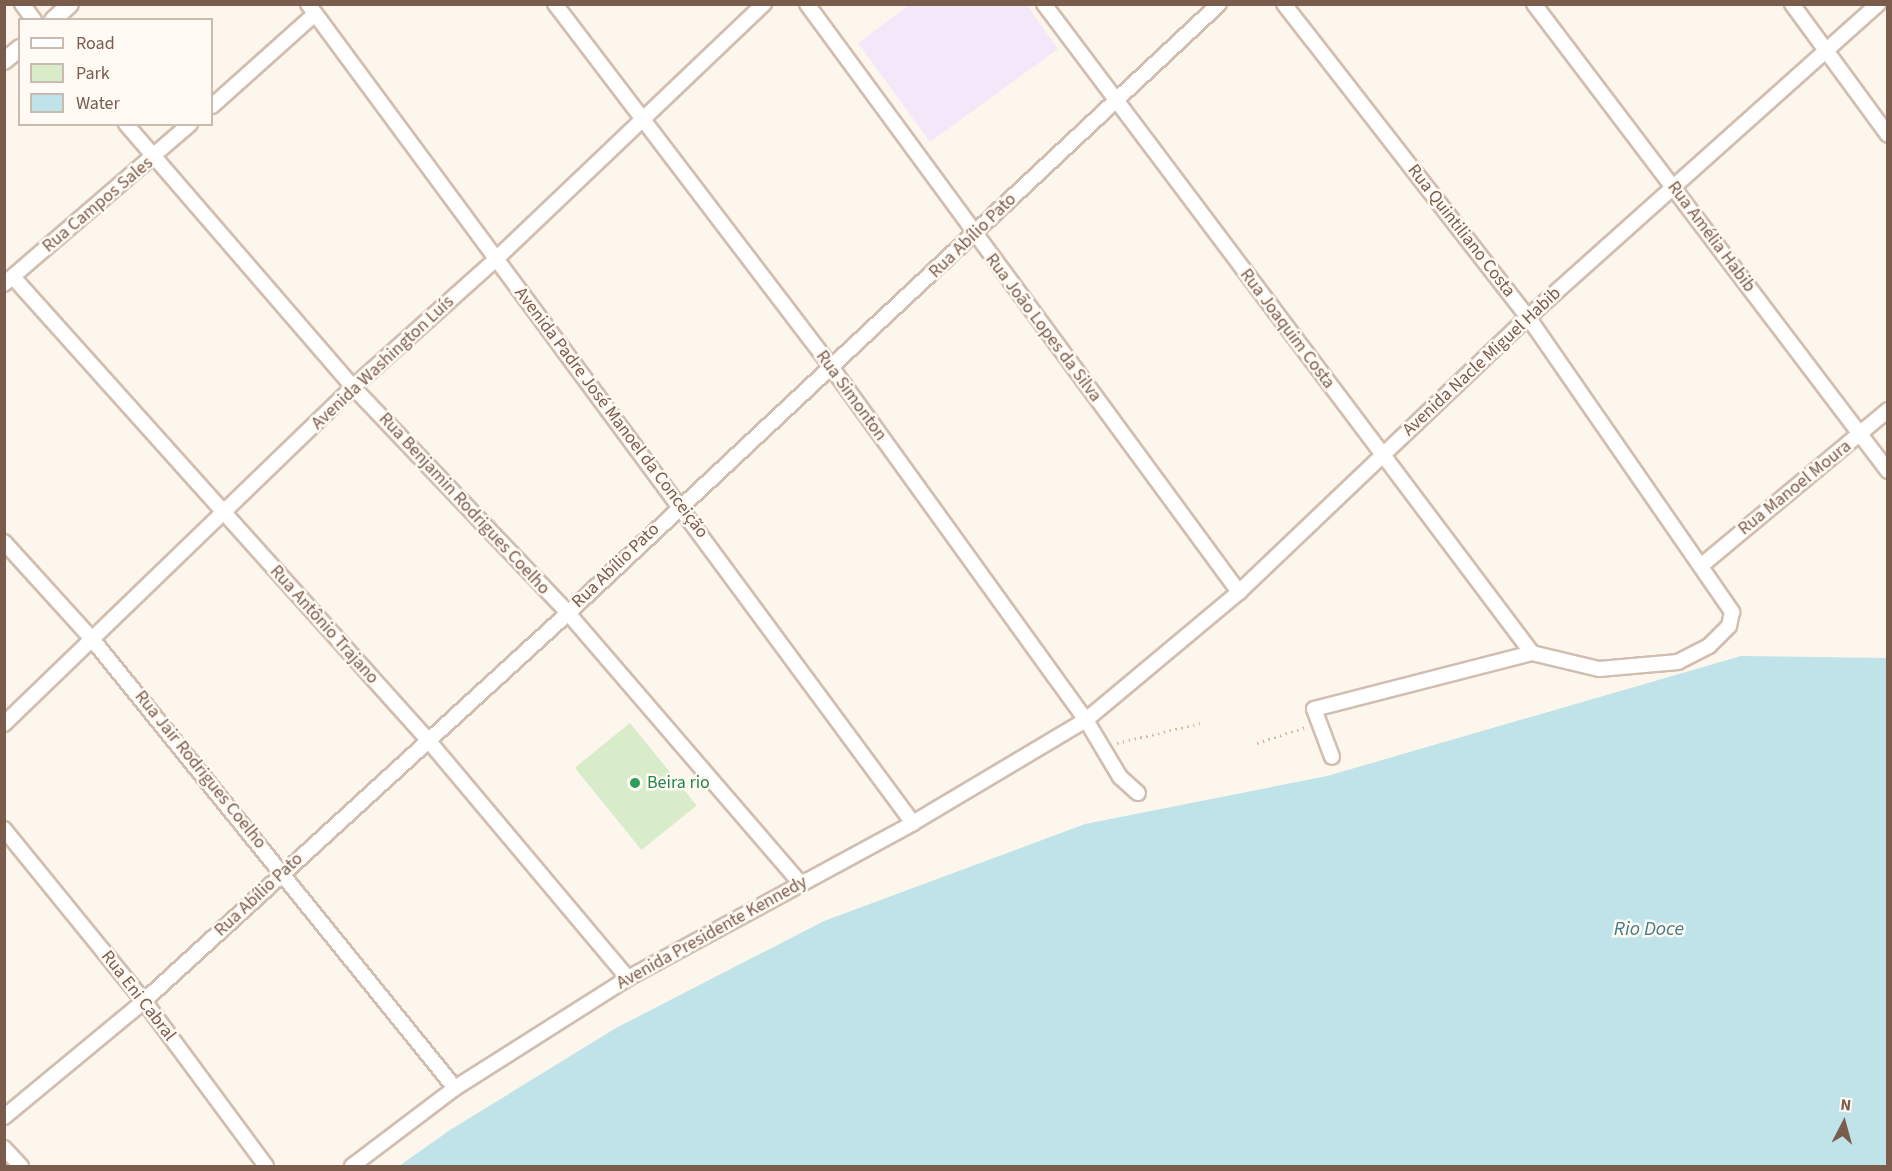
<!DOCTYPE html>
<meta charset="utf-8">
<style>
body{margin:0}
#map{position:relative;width:1892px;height:1171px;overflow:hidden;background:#fdf6ec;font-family:"Source Sans 3",sans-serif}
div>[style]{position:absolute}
.education>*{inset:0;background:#f3e8fa}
.green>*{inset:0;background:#d8ecc9;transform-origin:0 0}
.water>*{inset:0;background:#bfe3e8}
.path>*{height:3px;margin-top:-1.5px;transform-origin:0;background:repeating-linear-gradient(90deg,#d9b8a5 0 1.5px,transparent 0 6px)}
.roads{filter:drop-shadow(2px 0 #d1beb0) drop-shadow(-2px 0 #d1beb0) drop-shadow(0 2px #d1beb0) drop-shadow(0 -2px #d1beb0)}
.minor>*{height:14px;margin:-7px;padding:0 7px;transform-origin:7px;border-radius:7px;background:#fff}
.tertiary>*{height:16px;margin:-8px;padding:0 8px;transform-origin:8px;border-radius:8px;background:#fff}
.dots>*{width:16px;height:16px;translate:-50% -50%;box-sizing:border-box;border:3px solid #fffaf3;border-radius:50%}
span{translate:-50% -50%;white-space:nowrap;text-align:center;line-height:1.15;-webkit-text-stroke:5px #fffaf3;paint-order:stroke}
.street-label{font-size:18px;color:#7a5c4d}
.leisure-label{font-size:18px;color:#27864d}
.left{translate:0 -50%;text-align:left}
.water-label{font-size:20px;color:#437c86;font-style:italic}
.frame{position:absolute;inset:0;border:6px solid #7a5c4d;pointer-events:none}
.legend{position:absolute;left:18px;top:18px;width:195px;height:108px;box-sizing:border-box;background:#fffaf3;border:2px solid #cabbb1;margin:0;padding:8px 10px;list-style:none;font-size:18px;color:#7a5c4d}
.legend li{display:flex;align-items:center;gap:12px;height:30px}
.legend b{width:30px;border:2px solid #cabbb1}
.north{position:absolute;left:1814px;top:1093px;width:60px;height:60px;-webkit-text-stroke:4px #fffaf3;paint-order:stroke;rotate:6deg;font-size:16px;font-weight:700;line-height:24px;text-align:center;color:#7a5c4d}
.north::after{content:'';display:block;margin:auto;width:21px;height:27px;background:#7a5c4d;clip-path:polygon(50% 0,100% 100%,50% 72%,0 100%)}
</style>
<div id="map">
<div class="education">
<div style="clip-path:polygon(1027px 5px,1058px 49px,930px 142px,858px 43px,909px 5px)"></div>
</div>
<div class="green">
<div style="left:630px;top:723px;width:106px;height:71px;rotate:51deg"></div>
</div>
<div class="water">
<div style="clip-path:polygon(1741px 656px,1887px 658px,1887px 1166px,399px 1166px,450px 1130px,616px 1028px,824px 921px,1085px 824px,1327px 776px)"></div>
</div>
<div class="path">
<div style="left:1117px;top:743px;width:90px;rotate:-13.4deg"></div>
<div style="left:1257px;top:743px;width:52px;rotate:-18.1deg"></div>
</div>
<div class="roads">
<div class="minor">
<div style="left:22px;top:4px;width:20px;rotate:53deg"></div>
<div style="left:308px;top:4px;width:1018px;rotate:53.55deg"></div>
<div style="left:555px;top:4px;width:457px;rotate:52.7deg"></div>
<div style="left:832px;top:368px;width:434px;rotate:54.2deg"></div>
<div style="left:1086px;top:720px;width:66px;rotate:59.2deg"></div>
<div style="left:1120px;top:777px;width:24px;rotate:42deg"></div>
<div style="left:807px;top:4px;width:730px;rotate:53.7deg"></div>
<div style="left:1044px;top:4px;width:812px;rotate:53.06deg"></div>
<div style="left:1284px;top:4px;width:397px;rotate:52.1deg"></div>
<div style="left:1528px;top:317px;width:359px;rotate:55.3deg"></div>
<div style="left:1732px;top:612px;width:14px;rotate:102deg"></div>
<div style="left:1729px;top:626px;width:28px;rotate:135deg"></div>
<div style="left:1709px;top:646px;width:35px;rotate:153deg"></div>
<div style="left:1678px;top:662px;width:79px;rotate:174.9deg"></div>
<div style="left:1599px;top:669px;width:69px;rotate:-166.6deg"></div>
<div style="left:1532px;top:653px;width:225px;rotate:165.6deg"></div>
<div style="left:1314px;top:709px;width:51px;rotate:69.4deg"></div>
<div style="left:1534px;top:4px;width:586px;rotate:52.84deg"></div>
<div style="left:1792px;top:4px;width:162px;rotate:53.8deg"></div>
<div style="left:212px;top:106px;width:138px;rotate:-41.8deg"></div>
<div style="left:126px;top:124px;width:347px;rotate:49.2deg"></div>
<div style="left:353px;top:387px;width:312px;rotate:46.4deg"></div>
<div style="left:568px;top:613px;width:357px;rotate:49.3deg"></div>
<div style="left:13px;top:277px;width:622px;rotate:48.13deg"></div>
<div style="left:428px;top:740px;width:311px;rotate:50deg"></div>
<div style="left:4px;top:284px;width:245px;rotate:-40.7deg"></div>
<div style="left:4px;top:542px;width:131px;rotate:47.8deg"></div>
<div style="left:92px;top:639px;width:577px;rotate:51.05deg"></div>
<div style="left:1702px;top:565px;width:242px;rotate:-39.8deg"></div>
<div style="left:4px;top:724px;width:485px;rotate:-44deg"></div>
<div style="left:353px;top:387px;width:192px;rotate:-41.8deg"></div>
<div style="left:496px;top:259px;width:370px;rotate:-43.6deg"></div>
<div style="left:4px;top:829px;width:222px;rotate:50.9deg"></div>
<div style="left:144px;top:1001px;width:205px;rotate:53.5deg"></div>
<div style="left:4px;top:1117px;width:182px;rotate:-39.6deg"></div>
<div style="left:144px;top:1001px;width:575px;rotate:-42.46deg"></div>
<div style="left:568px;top:613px;width:891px;rotate:-43.09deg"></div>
<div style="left:4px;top:1148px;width:25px;rotate:47deg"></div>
<div style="left:352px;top:1166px;width:129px;rotate:-37.1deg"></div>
<div style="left:455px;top:1088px;width:205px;rotate:-32.4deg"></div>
<div style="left:628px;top:978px;width:324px;rotate:-28.5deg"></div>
<div style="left:913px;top:823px;width:201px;rotate:-30.8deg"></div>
<div style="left:1086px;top:720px;width:199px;rotate:-39.9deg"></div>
<div style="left:1239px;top:592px;width:399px;rotate:-43.6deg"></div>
<div style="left:1528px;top:317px;width:470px;rotate:-41.8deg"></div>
</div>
<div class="tertiary">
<div style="left:53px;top:20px;width:23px;rotate:-43deg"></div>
<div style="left:4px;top:61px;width:21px;rotate:-39deg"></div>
</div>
</div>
<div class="dots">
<div style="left:635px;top:783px;background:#2e9e5b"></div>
</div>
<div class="street-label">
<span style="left:98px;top:205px;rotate:-40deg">Rua Campos Sales</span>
<span style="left:1461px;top:231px;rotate:52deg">Rua Quintiliano Costa</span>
<span style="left:973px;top:236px;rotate:-44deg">Rua Abílio Pato</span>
<span style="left:1711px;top:237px;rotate:53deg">Rua Amélia Habib</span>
<span style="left:1043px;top:328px;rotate:53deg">Rua João Lopes da Silva</span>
<span style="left:1287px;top:329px;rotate:53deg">Rua Joaquim Costa</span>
<span style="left:1482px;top:362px;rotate:-43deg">Avenida Nacle Miguel Habib</span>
<span style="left:383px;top:363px;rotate:-43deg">Avenida Washington Luís</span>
<span style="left:851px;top:396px;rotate:54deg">Rua Simonton</span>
<span style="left:611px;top:413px;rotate:53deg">Avenida Padre José Manoel da Conceição</span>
<span style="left:1795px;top:488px;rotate:-39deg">Rua Manoel Moura</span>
<span style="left:464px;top:504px;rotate:47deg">Rua Benjamin Rodrigues Coelho</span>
<span style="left:616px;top:566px;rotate:-44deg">Rua Abílio Pato</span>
<span style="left:324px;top:625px;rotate:48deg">Rua Antônio Trajano</span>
<span style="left:200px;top:770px;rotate:51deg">Rua Jair Rodrigues Coelho</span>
<span style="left:259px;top:895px;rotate:-43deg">Rua Abílio Pato</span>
<span style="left:712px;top:933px;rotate:-29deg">Avenida Presidente Kennedy</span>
<span style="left:138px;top:996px;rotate:52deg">Rua Eni Cabral</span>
</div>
<div class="leisure-label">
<span class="left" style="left:647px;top:783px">Beira rio</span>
</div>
<div class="water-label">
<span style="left:1649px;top:929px">Rio Doce</span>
</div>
<div class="frame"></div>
<ul class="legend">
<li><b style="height:8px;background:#fff"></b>Road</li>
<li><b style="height:16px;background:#d8ecc9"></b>Park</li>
<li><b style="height:16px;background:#bfe3e8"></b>Water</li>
</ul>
<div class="north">N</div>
</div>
